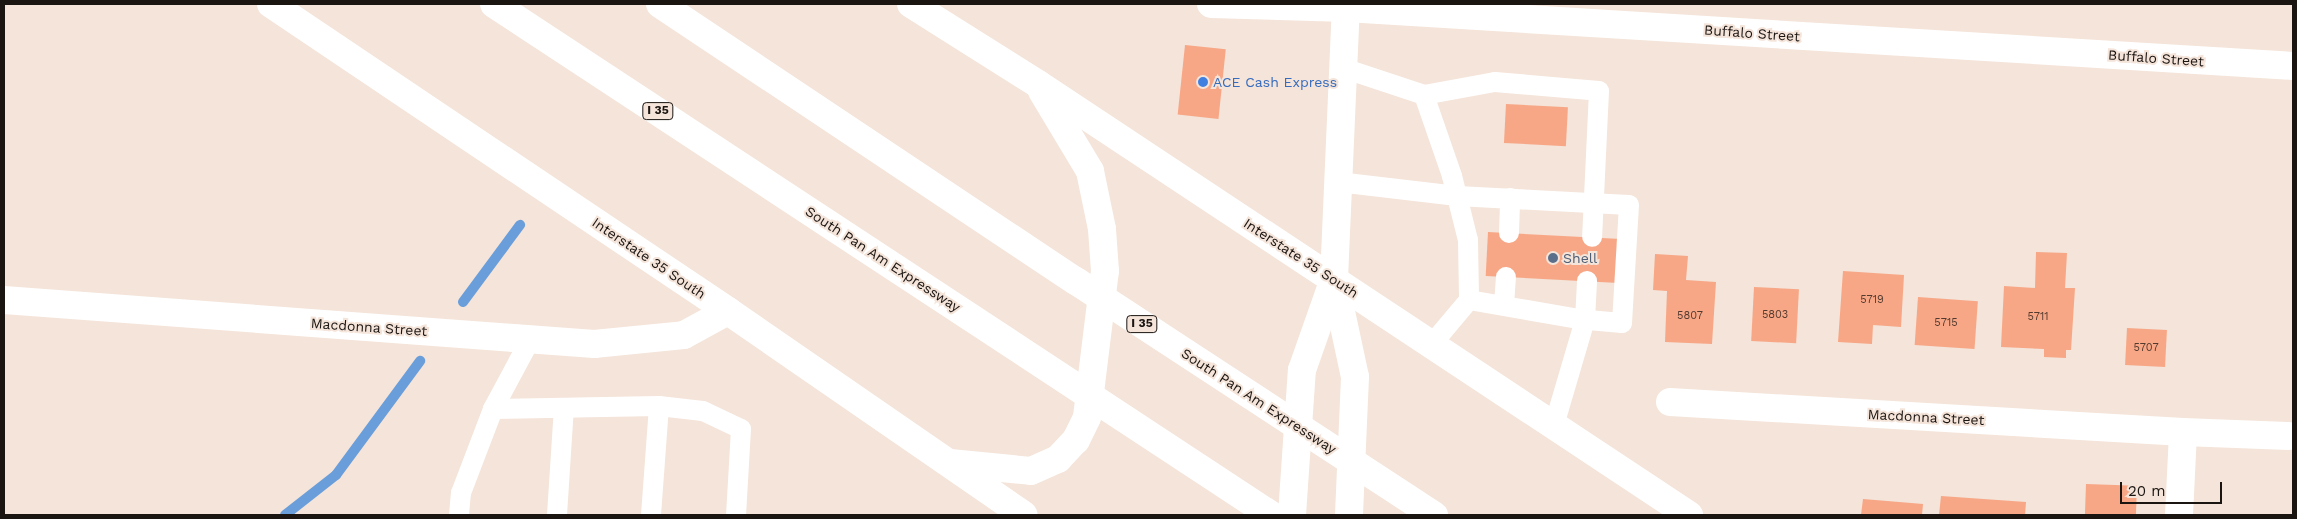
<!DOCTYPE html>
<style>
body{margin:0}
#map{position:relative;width:2297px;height:519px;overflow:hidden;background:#f4e4d9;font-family:"Work Sans",sans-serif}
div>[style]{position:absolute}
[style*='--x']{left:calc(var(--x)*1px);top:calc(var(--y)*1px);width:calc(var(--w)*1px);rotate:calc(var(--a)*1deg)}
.stream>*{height:10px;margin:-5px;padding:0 5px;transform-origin:5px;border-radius:5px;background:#6a9eda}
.building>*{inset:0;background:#f7a786;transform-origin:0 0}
.lane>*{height:20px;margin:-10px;padding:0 10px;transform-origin:10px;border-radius:10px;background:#fff}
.street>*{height:28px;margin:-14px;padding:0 14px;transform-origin:14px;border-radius:14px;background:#fff}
.secondary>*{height:28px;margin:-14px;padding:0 14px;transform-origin:14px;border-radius:14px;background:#fff}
.highway>*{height:28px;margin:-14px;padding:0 14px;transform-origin:14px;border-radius:14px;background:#fff}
.dots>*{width:14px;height:14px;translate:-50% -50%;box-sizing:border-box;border:2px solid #f4e4d9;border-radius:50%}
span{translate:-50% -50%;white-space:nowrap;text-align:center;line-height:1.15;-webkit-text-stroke:4px #f4e4d9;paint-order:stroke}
.number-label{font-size:11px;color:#523a2f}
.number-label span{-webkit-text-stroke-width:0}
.shield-label span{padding:1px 4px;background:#f4e4d9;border:1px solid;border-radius:4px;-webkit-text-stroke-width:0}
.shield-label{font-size:12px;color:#1b1512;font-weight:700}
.street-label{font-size:14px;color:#1b1512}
.shop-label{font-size:14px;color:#366cbe}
.left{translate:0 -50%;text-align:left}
.service-label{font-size:14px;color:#4e5e75}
.frame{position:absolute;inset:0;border:5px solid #1b1512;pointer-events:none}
.scale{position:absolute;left:2120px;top:482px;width:102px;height:22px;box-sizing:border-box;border:2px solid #1b1512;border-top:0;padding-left:6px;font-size:15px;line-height:18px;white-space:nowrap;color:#1b1512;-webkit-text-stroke:4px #f4e4d9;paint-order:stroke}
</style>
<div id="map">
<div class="stream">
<i style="--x:463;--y:302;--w:96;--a:-53.5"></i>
<i style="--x:285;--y:515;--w:65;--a:-38.1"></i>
<i style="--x:336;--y:475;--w:142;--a:-53.6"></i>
</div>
<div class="building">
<i style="left:1185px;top:45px;width:41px;height:70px;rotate:6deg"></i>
<i style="left:1506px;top:104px;width:62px;height:39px;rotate:3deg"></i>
<i style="left:1488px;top:232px;width:133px;height:44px;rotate:3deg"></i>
<i style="clip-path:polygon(2036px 252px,2067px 253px,2065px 288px,2075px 288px,2071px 350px,2066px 350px,2066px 358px,2044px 357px,2044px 349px,2001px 347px,2004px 286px,2035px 288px)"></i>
<i style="clip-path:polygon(1655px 254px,1688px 256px,1686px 280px,1716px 282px,1712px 344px,1665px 342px,1667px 291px,1653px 290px)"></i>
<i style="clip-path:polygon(1843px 271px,1904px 275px,1901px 327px,1873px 325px,1872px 344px,1838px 342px)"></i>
<i style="left:1754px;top:287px;width:45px;height:54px;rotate:3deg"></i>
<i style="left:1918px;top:297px;width:60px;height:48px;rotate:4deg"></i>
<i style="left:2127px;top:328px;width:40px;height:37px;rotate:3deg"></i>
<i style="left:2086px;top:484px;width:51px;height:31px;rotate:2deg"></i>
<i style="clip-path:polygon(1941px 496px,2026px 502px,2025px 515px,1939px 515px)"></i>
<i style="clip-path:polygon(1863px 499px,1923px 504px,1922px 515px,1861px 515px)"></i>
</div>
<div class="lane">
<i style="--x:1343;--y:68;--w:85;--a:18.4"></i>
<i style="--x:1424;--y:95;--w:86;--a:70.9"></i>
<i style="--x:1452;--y:176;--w:66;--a:76"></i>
<i style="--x:1468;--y:240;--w:60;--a:89"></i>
<i style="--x:1424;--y:95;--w:72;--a:-10.4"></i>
<i style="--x:1495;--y:82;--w:104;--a:4.9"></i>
<i style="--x:1599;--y:91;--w:146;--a:92.7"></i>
<i style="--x:1338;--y:182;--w:120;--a:6.7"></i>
<i style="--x:1457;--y:196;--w:172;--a:3"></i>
<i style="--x:1629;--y:205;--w:118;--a:93.4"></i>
<i style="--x:1622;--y:323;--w:37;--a:-175"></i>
<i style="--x:1585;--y:320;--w:39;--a:-87"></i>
<i style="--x:1509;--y:233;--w:35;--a:-88"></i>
<i style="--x:1504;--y:305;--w:28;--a:-86"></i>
<i style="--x:530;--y:340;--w:78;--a:118.2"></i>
<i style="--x:493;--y:409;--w:166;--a:-1"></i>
<i style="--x:659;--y:406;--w:44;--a:6.5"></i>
<i style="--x:703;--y:411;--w:42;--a:25.3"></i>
<i style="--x:741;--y:429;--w:86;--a:93.3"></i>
<i style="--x:1432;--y:344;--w:57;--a:-49.9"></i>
<i style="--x:1469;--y:300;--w:118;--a:9.8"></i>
<i style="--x:1585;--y:320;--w:109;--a:106.4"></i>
<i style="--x:459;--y:515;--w:22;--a:-85"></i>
<i style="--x:461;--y:493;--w:90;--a:-69.1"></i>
<i style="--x:557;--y:515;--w:107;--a:-86.3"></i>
<i style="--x:651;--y:515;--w:109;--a:-85.8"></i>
</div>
<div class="street">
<i style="--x:1211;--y:4;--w:135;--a:1.7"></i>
<i style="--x:1346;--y:8;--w:949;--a:3.5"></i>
<i style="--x:4;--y:300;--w:592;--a:4.27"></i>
<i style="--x:594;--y:344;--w:90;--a:-5.7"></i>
<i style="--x:684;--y:335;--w:50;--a:-28.6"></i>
<i style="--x:1670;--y:402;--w:514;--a:3.35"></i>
<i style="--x:2183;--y:432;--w:106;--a:2.2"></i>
<i style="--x:2179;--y:515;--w:83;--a:-87.2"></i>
</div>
<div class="secondary">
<i style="--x:271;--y:4;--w:551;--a:33.89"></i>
<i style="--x:728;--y:311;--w:359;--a:34.6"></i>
<i style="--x:911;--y:4;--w:150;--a:32.2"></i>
<i style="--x:1038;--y:84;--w:781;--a:33.51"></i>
<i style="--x:1346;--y:4;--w:275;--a:92.5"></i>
<i style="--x:1334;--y:279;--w:100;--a:77.9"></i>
<i style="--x:1355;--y:377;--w:138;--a:92.5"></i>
<i style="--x:950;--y:463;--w:81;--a:5.6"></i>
<i style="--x:1031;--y:471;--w:30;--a:-24"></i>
<i style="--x:1058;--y:459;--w:26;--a:-47"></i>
<i style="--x:1076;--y:440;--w:25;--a:-64"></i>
<i style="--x:1087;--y:417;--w:147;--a:-83"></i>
<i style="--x:1105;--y:271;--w:42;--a:-94.1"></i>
<i style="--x:1102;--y:229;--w:59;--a:-101.7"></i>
<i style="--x:1090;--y:171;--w:93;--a:-121"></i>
<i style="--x:1292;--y:515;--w:145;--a:-86.1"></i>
<i style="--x:1302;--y:370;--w:96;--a:-70.6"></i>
</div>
<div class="highway">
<i style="--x:494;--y:4;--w:930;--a:33.33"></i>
<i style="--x:660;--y:4;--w:500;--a:33.7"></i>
<i style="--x:1076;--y:281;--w:428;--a:33.2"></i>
</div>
<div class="dots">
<i style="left:1203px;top:82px;background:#3f7fe0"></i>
<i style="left:1553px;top:258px;background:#5c6f8a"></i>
</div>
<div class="number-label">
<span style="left:1872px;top:300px">5719</span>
<span style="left:1775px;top:315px">5803</span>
<span style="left:1690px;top:316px">5807</span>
<span style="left:2038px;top:317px">5711</span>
<span style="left:1946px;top:323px">5715</span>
<span style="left:2146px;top:348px">5707</span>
</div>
<div class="shield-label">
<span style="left:658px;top:111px">I 35</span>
<span style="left:1142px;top:324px">I 35</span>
</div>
<div class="street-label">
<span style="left:1752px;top:33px;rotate:4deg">Buffalo Street</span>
<span style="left:2156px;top:58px;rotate:4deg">Buffalo Street</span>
<span style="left:649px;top:258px;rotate:34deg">Interstate 35 South</span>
<span style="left:1301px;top:258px;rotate:33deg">Interstate 35 South</span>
<span style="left:883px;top:259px;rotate:33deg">South Pan Am Expressway</span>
<span style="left:369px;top:327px;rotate:4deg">Macdonna Street</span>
<span style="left:1259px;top:401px;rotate:33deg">South Pan Am Expressway</span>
<span style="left:1926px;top:417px;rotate:3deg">Macdonna Street</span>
</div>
<div class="shop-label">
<span class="left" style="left:1213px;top:82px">ACE Cash Express</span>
</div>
<div class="service-label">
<span class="left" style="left:1563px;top:258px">Shell</span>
</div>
<div class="frame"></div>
<div class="scale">20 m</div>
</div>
